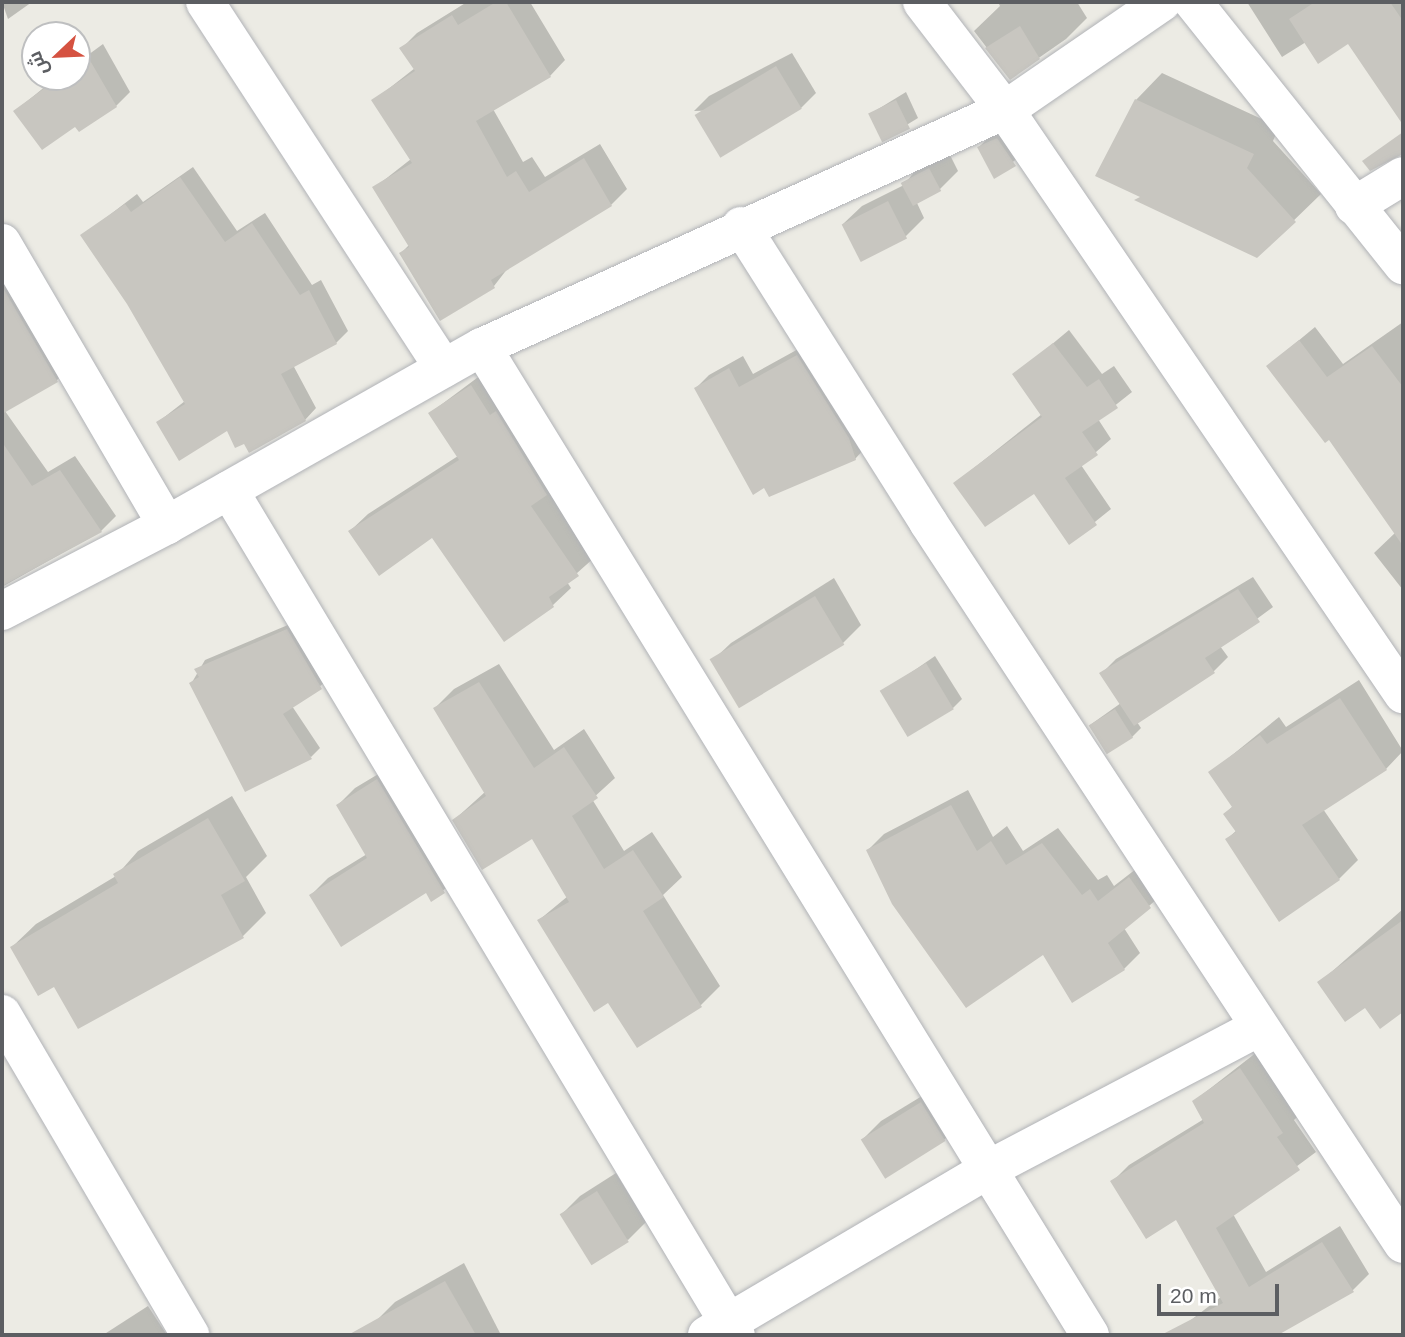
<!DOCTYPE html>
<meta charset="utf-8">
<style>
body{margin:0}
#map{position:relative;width:1405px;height:1337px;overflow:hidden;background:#ecebe4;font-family:Helvetica,Cairo,sans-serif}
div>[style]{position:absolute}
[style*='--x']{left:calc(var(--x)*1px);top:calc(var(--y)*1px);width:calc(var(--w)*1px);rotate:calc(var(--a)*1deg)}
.shadow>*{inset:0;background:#0003}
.building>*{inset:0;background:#c8c6c0;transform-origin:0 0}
.roads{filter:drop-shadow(0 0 2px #b1b3b7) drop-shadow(0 0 2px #b1b3b7)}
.street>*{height:38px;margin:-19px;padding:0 19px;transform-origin:19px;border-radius:19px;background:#fff}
span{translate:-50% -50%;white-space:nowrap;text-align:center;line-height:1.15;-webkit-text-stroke:7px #fff;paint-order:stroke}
.frame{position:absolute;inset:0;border:4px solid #5c5e62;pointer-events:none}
.north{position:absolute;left:21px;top:21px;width:70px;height:70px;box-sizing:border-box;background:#fff;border:2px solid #bebfc0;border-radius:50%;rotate:247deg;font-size:19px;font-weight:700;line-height:28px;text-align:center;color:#5c5e62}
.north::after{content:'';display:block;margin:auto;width:24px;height:32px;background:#d55241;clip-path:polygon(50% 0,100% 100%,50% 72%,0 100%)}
.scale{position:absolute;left:1157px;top:1284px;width:122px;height:32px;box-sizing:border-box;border:4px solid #5c5e62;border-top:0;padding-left:9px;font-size:21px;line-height:24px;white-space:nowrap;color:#5c5e62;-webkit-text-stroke:5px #fff;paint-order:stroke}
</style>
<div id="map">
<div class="shadow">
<i style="clip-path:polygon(2px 2px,32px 2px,8px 19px)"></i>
<i style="clip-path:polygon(467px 2px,530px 2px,565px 60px,550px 76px,493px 109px,523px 162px,532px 157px,545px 177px,600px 144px,627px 189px,611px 205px,508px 268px,494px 286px,440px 319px,401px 253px,410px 244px,374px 188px,411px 159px,373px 101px,415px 68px,401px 49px,417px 33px)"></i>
<i style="clip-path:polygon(998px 2px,1077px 2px,1087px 18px,1066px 39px,1010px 78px,974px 31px,1000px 6px)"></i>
<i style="clip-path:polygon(1247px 2px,1403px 2px,1403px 122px,1348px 42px,1306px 42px,1282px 57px)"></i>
<i style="clip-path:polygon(103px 44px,130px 92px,116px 106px,15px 111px,57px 77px,77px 77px,77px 63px)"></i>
<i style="clip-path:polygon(792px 53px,816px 93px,801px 108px,694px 111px,709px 96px)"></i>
<i style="clip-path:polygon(1162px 73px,1279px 127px,1273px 141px,1321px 194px,1257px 256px,1141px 196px,1136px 100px)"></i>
<i style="clip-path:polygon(906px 92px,918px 118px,882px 140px,870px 114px)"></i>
<i style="clip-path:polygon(997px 129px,1034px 146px,994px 176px,979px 147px)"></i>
<i style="clip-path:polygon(948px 151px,958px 171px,939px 190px,917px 203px,924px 218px,906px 236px,843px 224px,862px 206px,904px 185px,921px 163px)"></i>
<i style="clip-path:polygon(193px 167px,237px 231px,265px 213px,312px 285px,321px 280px,348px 331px,336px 343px,293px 365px,316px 408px,305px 420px,245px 441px,228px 428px,158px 422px,185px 401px,129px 303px,82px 236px,137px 194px,143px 202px)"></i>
<i style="clip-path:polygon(2px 246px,72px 365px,57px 380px,5px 411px,48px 472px,75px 456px,116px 516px,101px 531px,2px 587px)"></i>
<i style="clip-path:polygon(1403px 322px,1403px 590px,1374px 553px,1396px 532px,1330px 438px,1268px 366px,1315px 327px,1343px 364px)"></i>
<i style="clip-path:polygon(1069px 330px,1102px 374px,1114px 366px,1132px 392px,1098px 419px,1111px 439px,1081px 465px,1111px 509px,1070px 542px,1035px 491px,955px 483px,1042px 414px,1015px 375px)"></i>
<i style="clip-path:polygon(811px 342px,868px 445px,855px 459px,696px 388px,709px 375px,743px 356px,753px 374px)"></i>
<i style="clip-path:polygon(489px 369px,595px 557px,567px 582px,571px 588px,553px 605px,504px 640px,433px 535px,350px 531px,368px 514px,458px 456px,430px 413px)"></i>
<i style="clip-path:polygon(1253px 577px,1273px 607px,1220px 646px,1228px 657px,1214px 671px,1137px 722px,1141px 728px,1132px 737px,1090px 725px,1121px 703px,1102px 673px,1116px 659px)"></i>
<i style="clip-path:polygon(834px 578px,861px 625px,843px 643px,712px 661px,731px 643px)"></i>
<i style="clip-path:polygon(295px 622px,330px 679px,292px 706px,320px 748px,311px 757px,191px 684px,205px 660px)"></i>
<i style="clip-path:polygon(935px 656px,962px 699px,953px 708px,883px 692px)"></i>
<i style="clip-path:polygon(499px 664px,554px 750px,584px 729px,615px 778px,592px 799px,624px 851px,652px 832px,682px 877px,663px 895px,720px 986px,701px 1005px,637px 1046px,609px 1001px,539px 920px,568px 896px,532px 837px,454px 820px,485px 792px,435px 708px,454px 689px)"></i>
<i style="clip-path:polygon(1359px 680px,1403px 751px,1386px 769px,1323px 809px,1358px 860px,1339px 879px,1227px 839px,1237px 830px,1225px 814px,1234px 805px,1210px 773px,1279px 717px,1286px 727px)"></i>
<i style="clip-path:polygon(395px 764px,461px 875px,432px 900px,427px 891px,311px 895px,328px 878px,367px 854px,338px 805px,355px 788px)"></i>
<i style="clip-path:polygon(968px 790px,993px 837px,1007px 826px,1023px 851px,1058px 828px,1098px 880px,1107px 875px,1114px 886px,1145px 862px,1166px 891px,1124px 928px,1140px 953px,1124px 969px,1044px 953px,868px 850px,884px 834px)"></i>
<i style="clip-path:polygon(232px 796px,267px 856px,246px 877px,266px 913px,243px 936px,79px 1026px,55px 985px,12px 947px,36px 924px,116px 876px,138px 851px)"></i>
<i style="clip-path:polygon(1403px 909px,1403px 1010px,1381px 1026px,1365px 1005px,1320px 982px)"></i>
<i style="clip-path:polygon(1257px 1052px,1299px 1115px,1294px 1120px,1316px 1152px,1233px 1214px,1266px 1272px,1340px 1226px,1369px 1274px,1353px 1290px,1269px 1335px,1191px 1335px,1187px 1323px,1221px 1297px,1177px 1218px,1113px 1181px,1129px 1165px,1204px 1119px,1194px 1101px)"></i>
<i style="clip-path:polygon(940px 1085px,963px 1121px,944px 1140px,862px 1140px,881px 1121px)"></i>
<i style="clip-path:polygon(616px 1173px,646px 1222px,628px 1240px,561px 1215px,580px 1196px)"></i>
<i style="clip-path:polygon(464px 1263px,501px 1335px,385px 1335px,377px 1320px,395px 1302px)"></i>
<i style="clip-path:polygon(148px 1306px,167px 1335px,103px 1335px)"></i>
</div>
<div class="building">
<i style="clip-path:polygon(496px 2px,506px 2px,551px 77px,476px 121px,507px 177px,516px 171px,529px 192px,584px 158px,612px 206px,491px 280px,495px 288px,440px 321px,399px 253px,409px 247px,372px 187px,412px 163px,371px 100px,415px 71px,399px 48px,452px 15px,458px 25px)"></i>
<i style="clip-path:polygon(1315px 2px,1390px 2px,1403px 21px,1403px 125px,1348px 44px,1318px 64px,1289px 19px)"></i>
<i style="clip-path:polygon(1020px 26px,1040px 59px,1010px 80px,985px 48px)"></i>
<i style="clip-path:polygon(88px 57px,117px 107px,79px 132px,75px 127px,42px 150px,13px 111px,60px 77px,77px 77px,77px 65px)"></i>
<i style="left:776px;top:66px;width:50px;height:95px;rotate:59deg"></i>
<i style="clip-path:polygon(1135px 99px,1254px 154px,1247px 168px,1296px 222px,1257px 258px,1134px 200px,1140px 197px,1095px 176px)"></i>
<i style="left:896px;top:100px;width:32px;height:31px;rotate:64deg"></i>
<i style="clip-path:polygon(1403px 132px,1403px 154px,1370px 171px,1362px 161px)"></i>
<i style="clip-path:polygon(997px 138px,1016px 166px,994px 179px,977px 147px)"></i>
<i style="left:929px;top:168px;width:26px;height:32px;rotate:62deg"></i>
<i style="clip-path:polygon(180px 177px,225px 242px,252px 223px,300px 295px,309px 290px,337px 344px,281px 374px,306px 421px,249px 453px,244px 444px,235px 448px,227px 431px,179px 461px,156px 422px,185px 404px,127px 304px,80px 235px,125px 204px,131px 212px)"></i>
<i style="left:888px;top:201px;width:42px;height:52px;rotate:63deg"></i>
<i style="clip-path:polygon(2px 286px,58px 382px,2px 414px)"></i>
<i style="clip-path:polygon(1299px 340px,1327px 377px,1372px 346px,1403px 387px,1403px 546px,1329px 440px,1325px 443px,1266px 366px)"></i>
<i style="clip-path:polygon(1053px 343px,1087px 387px,1099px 379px,1118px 408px,1082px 432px,1098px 455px,1065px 478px,1097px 525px,1069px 545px,1034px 494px,985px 527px,953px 483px,1042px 417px,1012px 374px)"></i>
<i style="clip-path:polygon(797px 355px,849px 438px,856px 460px,769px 497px,764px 488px,753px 495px,694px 388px,729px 368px,739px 387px)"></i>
<i style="clip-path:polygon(471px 385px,490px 415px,496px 411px,547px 495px,531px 506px,579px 576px,549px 597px,554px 607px,504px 642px,432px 538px,379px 576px,348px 531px,459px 460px,428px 413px)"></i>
<i style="clip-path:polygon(2px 442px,32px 486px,60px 470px,102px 532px,2px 586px)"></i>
<i style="clip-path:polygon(1238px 589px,1260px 622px,1205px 658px,1215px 673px,1134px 726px,1099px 673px)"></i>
<i style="left:815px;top:596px;width:57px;height:123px;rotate:59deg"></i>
<i style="clip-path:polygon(287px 629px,322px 689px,283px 714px,312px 759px,245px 792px,189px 683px,199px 677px,194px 669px)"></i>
<i style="left:926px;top:663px;width:54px;height:54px;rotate:59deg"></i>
<i style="clip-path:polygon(479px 682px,534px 768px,564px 747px,598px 798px,572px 816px,604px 869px,633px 850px,664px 897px,643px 911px,702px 1007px,637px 1048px,608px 1003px,594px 1012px,537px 920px,569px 902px,532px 839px,482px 870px,452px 820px,486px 796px,433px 708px)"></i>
<i style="clip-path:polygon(1340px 698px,1387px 770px,1302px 825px,1340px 880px,1279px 922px,1225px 839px,1236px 832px,1223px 814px,1232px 807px,1208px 772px,1260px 735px,1267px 744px)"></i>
<i style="left:1115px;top:709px;width:34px;height:31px;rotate:58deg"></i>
<i style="clip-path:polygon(377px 779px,445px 893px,431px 902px,426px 893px,341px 947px,309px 895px,367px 858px,336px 805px)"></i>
<i style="clip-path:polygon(951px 805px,977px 851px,991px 841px,1006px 865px,1042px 843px,1082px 895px,1090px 889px,1098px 901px,1129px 877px,1151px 908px,1108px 943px,1125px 970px,1072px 1003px,1043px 955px,966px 1008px,892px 904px,866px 850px)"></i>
<i style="clip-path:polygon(208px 818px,245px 881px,221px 895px,244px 938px,78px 1029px,54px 987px,38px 996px,10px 947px,118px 883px,113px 874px)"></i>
<i style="clip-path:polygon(1403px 920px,1403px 1012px,1380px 1029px,1365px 1008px,1345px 1022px,1317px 982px)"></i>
<i style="clip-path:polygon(1240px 1068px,1283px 1133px,1277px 1137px,1300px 1170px,1216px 1228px,1249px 1287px,1322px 1242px,1354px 1292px,1278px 1335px,1161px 1335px,1223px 1303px,1176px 1220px,1146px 1239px,1110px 1181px,1204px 1123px,1192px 1101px)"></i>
<i style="left:921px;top:1102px;width:46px;height:71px;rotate:58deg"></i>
<i style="left:597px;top:1191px;width:60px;height:44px;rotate:58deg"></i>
<i style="clip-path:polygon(445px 1281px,476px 1335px,348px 1335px)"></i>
</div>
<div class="roads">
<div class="street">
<i style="--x:205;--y:2;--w:437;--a:56.9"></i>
<i style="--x:922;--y:2;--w:136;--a:52.5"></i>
<i style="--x:1005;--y:110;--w:707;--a:55.73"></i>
<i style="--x:1193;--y:2;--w:337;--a:51.4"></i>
<i style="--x:1354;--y:206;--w:57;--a:-31.5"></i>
<i style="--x:741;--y:226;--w:350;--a:57.7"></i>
<i style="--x:928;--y:522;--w:864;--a:56.66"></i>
<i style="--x:2;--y:243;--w:327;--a:59.7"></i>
<i style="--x:482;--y:347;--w:1160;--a:58.39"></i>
<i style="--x:229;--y:490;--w:985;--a:59.04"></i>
<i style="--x:2;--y:611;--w:186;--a:-27.5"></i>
<i style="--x:167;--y:525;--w:362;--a:-29.5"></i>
<i style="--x:482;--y:347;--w:574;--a:-24.38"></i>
<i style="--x:1005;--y:110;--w:191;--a:-34.5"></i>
<i style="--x:2;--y:1014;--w:372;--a:59.6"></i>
<i style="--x:707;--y:1335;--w:325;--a:-30.5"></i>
<i style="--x:987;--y:1170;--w:306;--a:-27.7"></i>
</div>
</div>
<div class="frame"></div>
<div class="north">ش</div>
<div class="scale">20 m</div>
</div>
